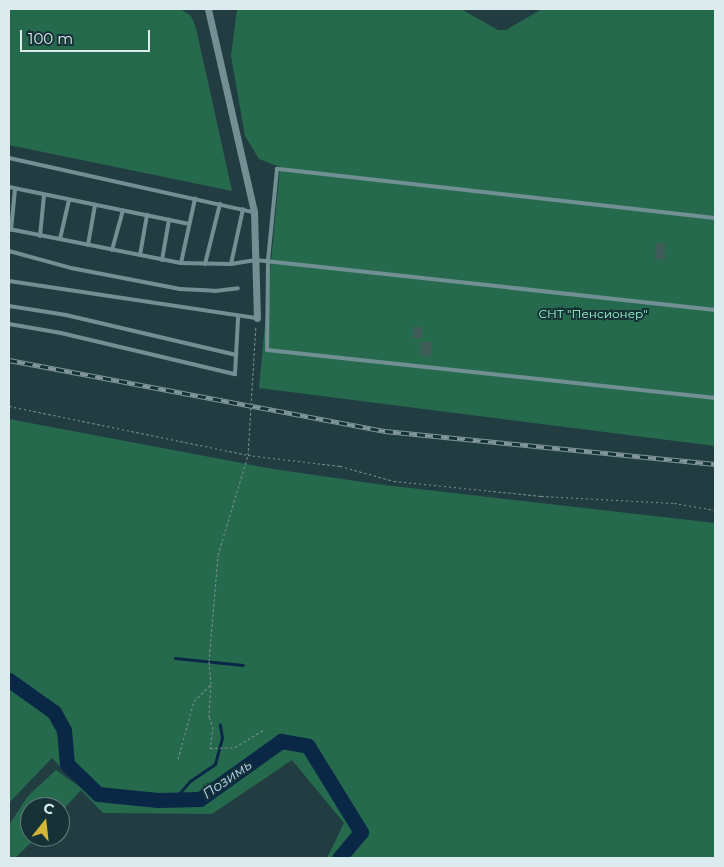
<!DOCTYPE html>
<meta charset="utf-8">
<style>
body{margin:0}
#map{position:relative;width:724px;height:867px;overflow:hidden;background:#213d41;font-family:Montserrat,sans-serif}
div>[style]{position:absolute}
[style*='--x']{left:calc(var(--x)*1px);top:calc(var(--y)*1px);width:calc(var(--w)*1px);rotate:calc(var(--a)*1deg)}
.green>*{inset:0;background:#266a4e}
.stream>*{height:2.5px;margin:-1.25px;padding:0 1.25px;transform-origin:1.25px;border-radius:1.25px;background:#0a2846}
.river>*{height:15px;margin:-7.5px;padding:0 7.5px;transform-origin:7.5px;border-radius:7.5px;background:#0a2846}
.building>*{inset:0;background:#3f5c58;transform-origin:0 0}
.path>*{height:1px;margin-top:-0.5px;transform-origin:0;background:repeating-linear-gradient(90deg,#778e91 0 2.5px,transparent 0 5px)}
.service>*{height:4px;margin:-2px;padding:0 2px;transform-origin:2px;border-radius:2px;background:#729094}
.minor>*{height:7px;margin:-3.5px;padding:0 3.5px;transform-origin:3.5px;border-radius:3.5px;background:#729094}
.rail>*{height:4.5px;margin-top:-2.25px;transform-origin:0;background:repeating-linear-gradient(90deg,#163236 0 8px,#81979a 0 16px);box-sizing:border-box;border-block:1px solid #81979a}
span{translate:-50% -50%;white-space:nowrap;text-align:center;line-height:1.15;-webkit-text-stroke:4px #163236;paint-order:stroke}
.park-label{font-size:12px;color:#9bfbce}
.water-label{font-size:14px;color:#bad7f8;font-style:italic}
.frame{position:absolute;inset:0;border:10px solid #dcecee;pointer-events:none}
.north{position:absolute;left:20px;top:797px;width:50px;height:50px;box-sizing:border-box;background:#163236;border:1px solid #657c80;border-radius:50%;rotate:16deg;font-size:14px;font-weight:700;line-height:20px;text-align:center;color:#dcecee}
.north::after{content:'';display:block;margin:auto;width:18px;height:22px;background:#d3b635;clip-path:polygon(50% 0,100% 100%,50% 72%,0 100%)}
.scale{position:absolute;left:20px;top:30px;width:130px;height:22px;box-sizing:border-box;border:2px solid #dcecee;border-top:0;padding-left:6px;font-size:15px;line-height:18px;white-space:nowrap;color:#dcecee;-webkit-text-stroke:4px #163236;paint-order:stroke}
</style>
<div id="map">
<div class="green">
<i style="clip-path:polygon(9px 9px,182px 10px,191px 16px,196px 28px,232px 191px,9px 145px)"></i>
<i style="clip-path:polygon(237px 9px,461px 9px,498px 30px,506px 30px,542px 9px,715px 9px,715px 446px,259px 388px,280px 167px,259px 159px,245px 136px,231px 56px)"></i>
<i style="clip-path:polygon(9px 419px,273px 469px,384px 485px,715px 523px,715px 858px,327px 858px,344px 823px,292px 760px,212px 814px,103px 813px,81px 790px,60px 813px,60px 807px,30px 807px,30px 837px,37px 837px,15px 858px,9px 858px,9px 825px,28px 796px,56px 770px,78px 786px,52px 758px,9px 803px)"></i>
</div>
<div class="stream">
<i style="--x:175;--y:658;--w:68;--a:5.9"></i>
<i style="--x:174;--y:800;--w:25;--a:-50"></i>
<i style="--x:190;--y:781;--w:30;--a:-34"></i>
<i style="--x:215;--y:764;--w:27;--a:-75"></i>
<i style="--x:222;--y:738;--w:13;--a:-99"></i>
</div>
<div class="river">
<i style="--x:9;--y:680;--w:55;--a:35.4"></i>
<i style="--x:54;--y:712;--w:21;--a:61"></i>
<i style="--x:64;--y:730;--w:34;--a:85"></i>
<i style="--x:67;--y:764;--w:43;--a:44.1"></i>
<i style="--x:98;--y:794;--w:60;--a:5.7"></i>
<i style="--x:158;--y:800;--w:42;--a:-1.4"></i>
<i style="--x:200;--y:799;--w:100;--a:-35.6"></i>
<i style="--x:281;--y:741;--w:27;--a:10"></i>
<i style="--x:308;--y:746;--w:101;--a:58.4"></i>
<i style="--x:361;--y:832;--w:34;--a:130"></i>
</div>
<div class="building">
<i style="clip-path:polygon(656px 243px,665px 244px,665px 260px,655px 259px)"></i>
<i style="left:413px;top:327px;width:9px;height:11px"></i>
<i style="clip-path:polygon(421px 342px,433px 342px,431px 356px,420px 355px)"></i>
</div>
<div class="path">
<i style="--x:9;--y:406;--w:244;--a:11.6"></i>
<i style="--x:248;--y:455;--w:93;--a:6.8"></i>
<i style="--x:340;--y:466;--w:56;--a:15.5"></i>
<i style="--x:394;--y:481;--w:148;--a:5.8"></i>
<i style="--x:541;--y:496;--w:133;--a:3"></i>
<i style="--x:674;--y:503;--w:42;--a:9.7"></i>
<i style="--x:211;--y:685;--w:32;--a:94"></i>
<i style="--x:209;--y:717;--w:11;--a:68"></i>
<i style="--x:213;--y:727;--w:21;--a:98"></i>
<i style="--x:210;--y:748;--w:25;--a:-2"></i>
<i style="--x:235;--y:747;--w:33;--a:-31"></i>
<i style="--x:178;--y:759;--w:60;--a:-74.6"></i>
<i style="--x:194;--y:701;--w:24;--a:-45"></i>
<i style="--x:211;--y:684;--w:23;--a:-95"></i>
<i style="--x:209;--y:661;--w:106;--a:-85.1"></i>
<i style="--x:218;--y:555;--w:104;--a:-73.3"></i>
<i style="--x:248;--y:455;--w:129;--a:-86.5"></i>
</div>
<div class="service">
<i style="--x:9;--y:158;--w:250;--a:12.5"></i>
<i style="--x:9;--y:187;--w:184;--a:11.6"></i>
<i style="--x:715;--y:218;--w:441;--a:-173.6"></i>
<i style="--x:277;--y:169;--w:92;--a:95.6"></i>
<i style="--x:268;--y:261;--w:89;--a:90.6"></i>
<i style="--x:267;--y:350;--w:451;--a:6.1"></i>
<i style="--x:9;--y:229;--w:175;--a:11.2"></i>
<i style="--x:181;--y:263;--w:50;--a:1.1"></i>
<i style="--x:231;--y:264;--w:25;--a:-9"></i>
<i style="--x:256;--y:260;--w:462;--a:6.2"></i>
<i style="--x:11;--y:230;--w:41;--a:-84.4"></i>
<i style="--x:40;--y:236;--w:41;--a:-84.4"></i>
<i style="--x:60;--y:239;--w:40;--a:-77"></i>
<i style="--x:88;--y:245;--w:41;--a:-80.1"></i>
<i style="--x:112;--y:250;--w:41;--a:-74.6"></i>
<i style="--x:9;--y:251;--w:64;--a:15.3"></i>
<i style="--x:71;--y:268;--w:111;--a:10.9"></i>
<i style="--x:180;--y:289;--w:35;--a:3"></i>
<i style="--x:215;--y:291;--w:23;--a:-7"></i>
<i style="--x:140;--y:255;--w:41;--a:-80.1"></i>
<i style="--x:162;--y:260;--w:41;--a:-80.1"></i>
<i style="--x:181;--y:263;--w:66;--a:-77.7"></i>
<i style="--x:205;--y:264;--w:62;--a:-76"></i>
<i style="--x:231;--y:264;--w:56;--a:-77.7"></i>
<i style="--x:9;--y:281;--w:251;--a:8.5"></i>
<i style="--x:9;--y:306;--w:58;--a:9"></i>
<i style="--x:66;--y:315;--w:175;--a:13.2"></i>
<i style="--x:9;--y:324;--w:53;--a:9.8"></i>
<i style="--x:61;--y:333;--w:179;--a:13.3"></i>
<i style="--x:235;--y:374;--w:56;--a:-86.9"></i>
</div>
<div class="minor">
<i style="--x:208;--y:9;--w:208;--a:77.2"></i>
<i style="--x:254;--y:212;--w:106;--a:88.4"></i>
</div>
<div class="rail">
<i style="--x:9;--y:360;--w:383;--a:10.7"></i>
<i style="--x:385;--y:431;--w:332;--a:5.7"></i>
</div>
<div class="park-label">
<span style="left:593px;top:314px">СНТ "Пенсионер"</span>
</div>
<div class="water-label">
<span style="left:227px;top:779px;rotate:-35deg">Позимь</span>
</div>
<div class="frame"></div>
<div class="north">С</div>
<div class="scale">100 m</div>
</div>
